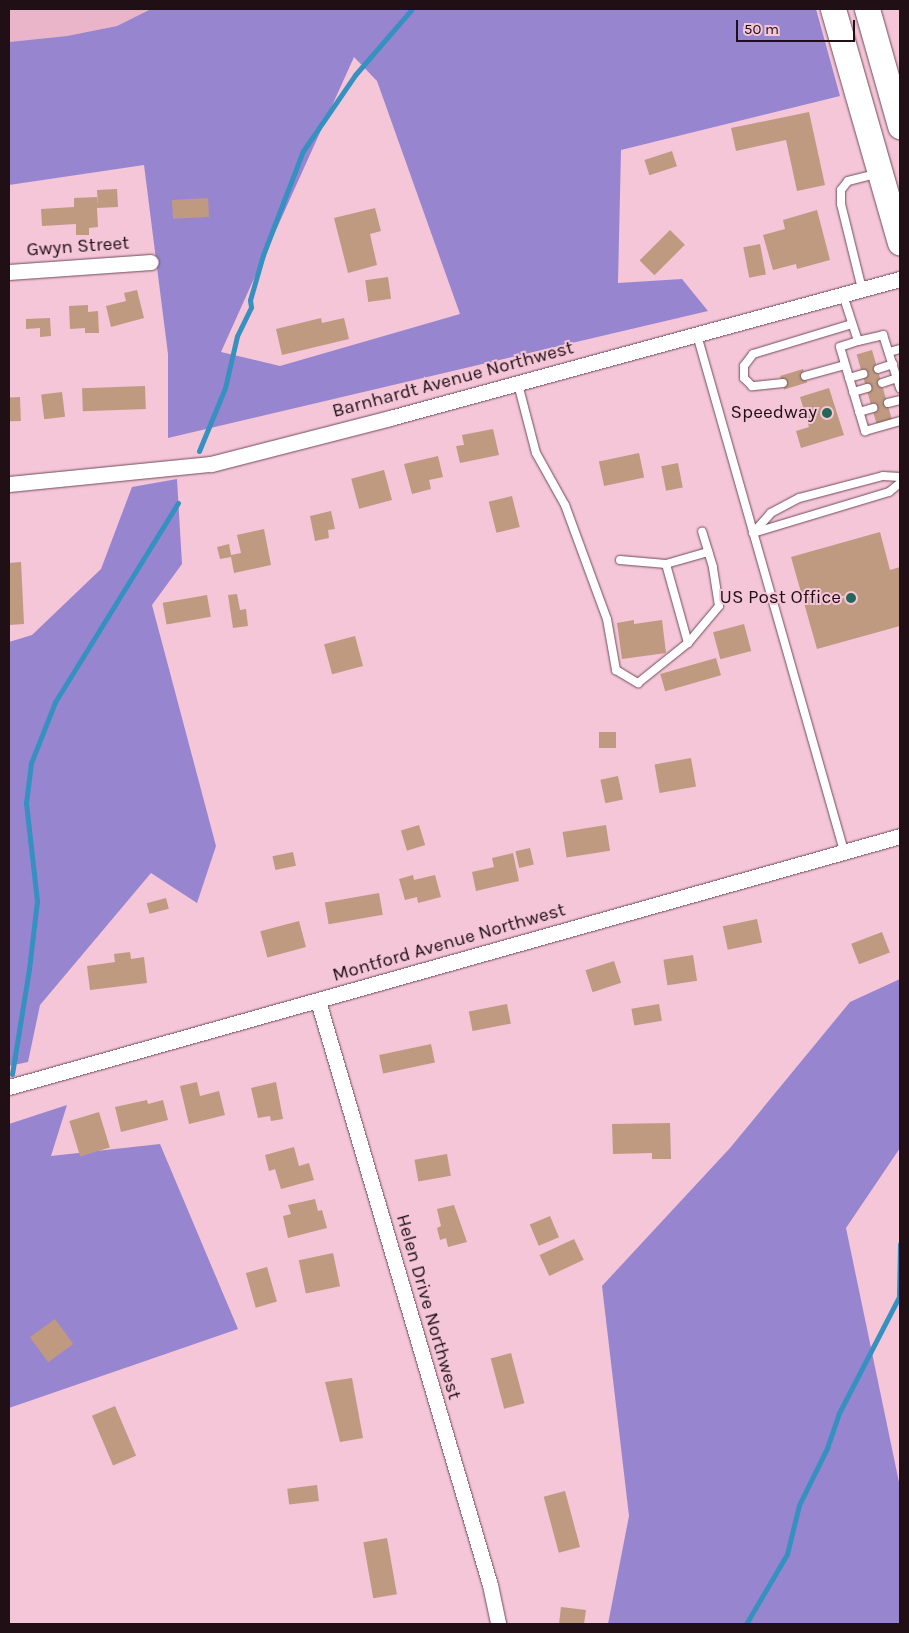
<!DOCTYPE html>
<style>
body{margin:0}
#map{position:relative;width:909px;height:1633px;overflow:hidden;background:#f4c6d7;font-family:Karla,sans-serif}
div>[style]{position:absolute}
[style*='--x']{left:calc(var(--x)*1px);top:calc(var(--y)*1px);width:calc(var(--w)*1px);rotate:calc(var(--a)*1deg)}
.built>*{inset:0;background:#eab5c9}
.forest>*{inset:0;background:#9885d0}
.stream>*{height:5px;margin:-2.5px;padding:0 2.5px;transform-origin:2.5px;border-radius:2.5px;background:#3691c0}
.building>*{inset:0;background:#bf9a81;transform-origin:0 0}
.roads{filter:drop-shadow(0 0 1px #724b5a) drop-shadow(0 0 1px #724b5a)}
.service>*{height:8px;margin:-4px;padding:0 4px;transform-origin:4px;border-radius:4px;background:#fff}
.minor>*{height:15px;margin:-7.5px;padding:0 7.5px;transform-origin:7.5px;border-radius:7.5px;background:#fff}
.trunk>*{height:25px;margin:-12.5px;padding:0 12.5px;transform-origin:12.5px;border-radius:12.5px;background:#fff}
.dots>*{width:14px;height:14px;translate:-50% -50%;box-sizing:border-box;border:2px solid #f4c6d7;border-radius:50%}
span{translate:-50% -50%;white-space:nowrap;text-align:center;line-height:1.15;-webkit-text-stroke:4px #f4c6d7;paint-order:stroke}
.street-label{font-size:19px;color:#201016}
.poi-label{font-size:19px;color:#201016}
.right{translate:-100% -50%;text-align:right}
.frame{position:absolute;inset:0;border:10px solid #201016;pointer-events:none}
.scale{position:absolute;left:736px;top:20px;width:119px;height:22px;box-sizing:border-box;border:2px solid #201016;border-top:0;padding-left:6px;font-size:15px;line-height:18px;white-space:nowrap;color:#201016;-webkit-text-stroke:4px #f4c6d7;paint-order:stroke}
</style>
<div id="map">
<div class="built">
<i style="clip-path:polygon(9px 9px,151px 9px,117px 26px,67px 36px,9px 42px)"></i>
</div>
<div class="forest">
<i style="clip-path:polygon(evenodd,151px 9px,816px 9px,840px 96px,621px 150px,618px 283px,682px 279px,708px 311px,168px 438px,168px 354px,144px 165px,9px 185px,9px 42px,67px 36px,117px 26px,151px 9px,354px 57px,377px 81px,460px 314px,280px 366px,221px 352px,354px 57px)"></i>
<i style="clip-path:polygon(177px 479px,182px 564px,152px 605px,216px 846px,197px 903px,151px 873px,40px 1005px,28px 1062px,9px 1066px,9px 642px,32px 635px,101px 569px,132px 487px)"></i>
<i style="clip-path:polygon(900px 979px,900px 1148px,846px 1228px,900px 1487px,900px 1624px,608px 1624px,629px 1516px,602px 1286px,730px 1148px,850px 1002px)"></i>
<i style="clip-path:polygon(67px 1105px,51px 1156px,160px 1144px,238px 1329px,9px 1408px,9px 1124px)"></i>
</div>
<div class="stream">
<i style="--x:199;--y:451;--w:68;--a:-67.6"></i>
<i style="--x:225;--y:388;--w:53;--a:-77"></i>
<i style="--x:237;--y:336;--w:32;--a:-64"></i>
<i style="--x:251;--y:307;--w:7;--a:-98"></i>
<i style="--x:250;--y:300;--w:47;--a:-73.9"></i>
<i style="--x:263;--y:255;--w:111;--a:-69"></i>
<i style="--x:303;--y:151;--w:92;--a:-55.6"></i>
<i style="--x:355;--y:75;--w:87;--a:-49.2"></i>
<i style="--x:12;--y:1074;--w:106;--a:-80.8"></i>
<i style="--x:29;--y:969;--w:68;--a:-83.3"></i>
<i style="--x:37;--y:901;--w:99;--a:-96.4"></i>
<i style="--x:26;--y:803;--w:40;--a:-82.9"></i>
<i style="--x:31;--y:763;--w:66;--a:-68.5"></i>
<i style="--x:55;--y:702;--w:234;--a:-58.3"></i>
<i style="--x:746;--y:1624;--w:81;--a:-59.6"></i>
<i style="--x:787;--y:1554;--w:50;--a:-76.2"></i>
<i style="--x:799;--y:1505;--w:64;--a:-63.8"></i>
<i style="--x:827;--y:1448;--w:37;--a:-71"></i>
<i style="--x:839;--y:1413;--w:131;--a:-62.7"></i>
<i style="--x:899;--y:1297;--w:53;--a:-88.9"></i>
</div>
<div class="building">
<i style="clip-path:polygon(809px 112px,825px 185px,797px 191px,786px 140px,736px 151px,731px 128px)"></i>
<i style="left:672px;top:151px;width:16px;height:29px;rotate:72deg"></i>
<i style="clip-path:polygon(117px 189px,118px 207px,97px 208px,98px 227px,89px 228px,89px 235px,76px 235px,76px 224px,42px 226px,41px 209px,74px 207px,74px 198px,97px 197px,98px 206px,97px 190px)"></i>
<i style="left:208px;top:198px;width:19px;height:36px;rotate:87deg"></i>
<i style="clip-path:polygon(375px 208px,381px 231px,370px 234px,377px 265px,348px 273px,334px 218px)"></i>
<i style="clip-path:polygon(817px 210px,830px 260px,797px 269px,796px 264px,773px 270px,763px 235px,785px 229px,783px 220px)"></i>
<i style="left:670px;top:230px;width:21px;height:43px;rotate:45deg"></i>
<i style="left:760px;top:244px;width:31px;height:17px;rotate:79deg"></i>
<i style="left:388px;top:277px;width:22px;height:23px;rotate:82deg"></i>
<i style="clip-path:polygon(137px 290px,144px 318px,111px 327px,106px 306px,126px 301px,124px 293px)"></i>
<i style="clip-path:polygon(88px 305px,88px 312px,98px 311px,99px 333px,85px 333px,85px 328px,70px 329px,69px 306px)"></i>
<i style="clip-path:polygon(50px 318px,51px 336px,40px 337px,40px 328px,26px 329px,26px 319px)"></i>
<i style="clip-path:polygon(321px 318px,322px 323px,344px 318px,349px 339px,282px 355px,276px 329px)"></i>
<i style="left:872px;top:350px;width:74px;height:16px;rotate:74deg"></i>
<i style="left:803px;top:369px;width:14px;height:24px;rotate:73deg"></i>
<i style="left:145px;top:386px;width:23px;height:63px;rotate:88deg"></i>
<i style="clip-path:polygon(829px 388px,844px 435px,801px 448px,796px 431px,809px 427px,800px 397px)"></i>
<i style="left:62px;top:392px;width:25px;height:21px;rotate:83deg"></i>
<i style="left:20px;top:397px;width:24px;height:11px;rotate:88deg"></i>
<i style="clip-path:polygon(493px 429px,499px 455px,460px 463px,456px 446px,464px 445px,462px 435px)"></i>
<i style="left:639px;top:453px;width:25px;height:41px;rotate:78deg"></i>
<i style="clip-path:polygon(438px 456px,443px 477px,429px 480px,431px 489px,412px 494px,404px 464px)"></i>
<i style="left:678px;top:463px;width:25px;height:17px;rotate:79deg"></i>
<i style="left:384px;top:470px;width:31px;height:34px;rotate:75deg"></i>
<i style="left:512px;top:496px;width:32px;height:24px;rotate:76deg"></i>
<i style="clip-path:polygon(331px 511px,335px 529px,328px 530px,329px 538px,315px 541px,310px 516px)"></i>
<i style="clip-path:polygon(264px 529px,271px 565px,234px 573px,231px 557px,220px 559px,217px 547px,229px 544px,231px 555px,241px 553px,237px 535px)"></i>
<i style="clip-path:polygon(880px 532px,890px 570px,900px 567px,900px 626px,817px 649px,791px 557px)"></i>
<i style="clip-path:polygon(21px 562px,24px 624px,9px 625px,9px 563px)"></i>
<i style="clip-path:polygon(237px 594px,240px 610px,246px 609px,248px 626px,233px 628px,228px 595px)"></i>
<i style="left:207px;top:595px;width:22px;height:45px;rotate:80deg"></i>
<i style="clip-path:polygon(634px 620px,634px 624px,662px 620px,666px 653px,622px 659px,617px 623px)"></i>
<i style="left:744px;top:624px;width:28px;height:32px;rotate:75deg"></i>
<i style="left:355px;top:636px;width:31px;height:32px;rotate:75deg"></i>
<i style="left:716px;top:658px;width:18px;height:58px;rotate:74deg"></i>
<i style="left:599px;top:732px;width:17px;height:16px"></i>
<i style="left:691px;top:758px;width:29px;height:37px;rotate:80deg"></i>
<i style="left:618px;top:776px;width:24px;height:18px;rotate:78deg"></i>
<i style="left:419px;top:825px;width:21px;height:19px;rotate:73deg"></i>
<i style="left:606px;top:825px;width:26px;height:44px;rotate:81deg"></i>
<i style="left:530px;top:848px;width:17px;height:15px;rotate:77deg"></i>
<i style="left:293px;top:852px;width:14px;height:21px;rotate:78deg"></i>
<i style="clip-path:polygon(513px 853px,519px 881px,476px 891px,472px 872px,494px 867px,492px 858px)"></i>
<i style="clip-path:polygon(413px 875px,414px 880px,435px 875px,441px 897px,418px 903px,417px 897px,405px 900px,399px 879px)"></i>
<i style="left:379px;top:893px;width:22px;height:55px;rotate:80deg"></i>
<i style="left:166px;top:898px;width:11px;height:20px;rotate:75deg"></i>
<i style="left:757px;top:919px;width:24px;height:35px;rotate:78deg"></i>
<i style="left:299px;top:921px;width:27px;height:40px;rotate:75deg"></i>
<i style="left:882px;top:932px;width:22px;height:33px;rotate:69deg"></i>
<i style="clip-path:polygon(130px 952px,131px 959px,144px 957px,147px 983px,90px 990px,87px 966px,115px 962px,114px 954px)"></i>
<i style="left:693px;top:955px;width:26px;height:30px;rotate:81deg"></i>
<i style="left:614px;top:961px;width:23px;height:30px;rotate:72deg"></i>
<i style="left:507px;top:1004px;width:20px;height:39px;rotate:79deg"></i>
<i style="left:659px;top:1004px;width:17px;height:28px;rotate:80deg"></i>
<i style="left:431px;top:1044px;width:19px;height:53px;rotate:78deg"></i>
<i style="clip-path:polygon(197px 1082px,200px 1096px,219px 1091px,225px 1115px,189px 1124px,180px 1086px)"></i>
<i style="clip-path:polygon(276px 1082px,283px 1119px,271px 1121px,270px 1116px,258px 1118px,251px 1088px)"></i>
<i style="clip-path:polygon(147px 1100px,148px 1104px,163px 1100px,168px 1120px,121px 1132px,115px 1107px)"></i>
<i style="left:99px;top:1112px;width:37px;height:31px;rotate:73deg"></i>
<i style="clip-path:polygon(670px 1123px,671px 1159px,652px 1159px,652px 1153px,613px 1154px,612px 1124px)"></i>
<i style="clip-path:polygon(294px 1147px,299px 1166px,309px 1163px,314px 1180px,281px 1189px,275px 1169px,269px 1171px,265px 1155px)"></i>
<i style="left:447px;top:1154px;width:22px;height:33px;rotate:80deg"></i>
<i style="clip-path:polygon(315px 1199px,318px 1211px,322px 1210px,327px 1228px,288px 1238px,283px 1216px,291px 1214px,288px 1205px)"></i>
<i style="clip-path:polygon(454px 1205px,467px 1242px,448px 1247px,446px 1238px,440px 1240px,437px 1228px,441px 1226px,437px 1209px)"></i>
<i style="left:550px;top:1216px;width:23px;height:22px;rotate:67deg"></i>
<i style="left:574px;top:1239px;width:23px;height:38px;rotate:65deg"></i>
<i style="left:333px;top:1253px;width:34px;height:35px;rotate:78deg"></i>
<i style="left:267px;top:1267px;width:36px;height:22px;rotate:74deg"></i>
<i style="left:55px;top:1319px;width:31px;height:31px;rotate:54deg"></i>
<i style="left:511px;top:1353px;width:52px;height:21px;rotate:75deg"></i>
<i style="clip-path:polygon(352px 1378px,363px 1438px,340px 1442px,325px 1382px)"></i>
<i style="left:115px;top:1406px;width:54px;height:25px;rotate:67deg"></i>
<i style="left:317px;top:1485px;width:16px;height:30px;rotate:83deg"></i>
<i style="left:565px;top:1491px;width:58px;height:22px;rotate:75deg"></i>
<i style="left:387px;top:1538px;width:57px;height:24px;rotate:80deg"></i>
<i style="clip-path:polygon(561px 1607px,586px 1610px,584px 1624px,559px 1624px)"></i>
</div>
<div class="roads">
<div class="service">
<i style="--x:862;--y:289;--w:88;--a:-103.9"></i>
<i style="--x:841;--y:204;--w:14;--a:-90"></i>
<i style="--x:841;--y:190;--w:11;--a:-52"></i>
<i style="--x:848;--y:181;--w:30;--a:-14"></i>
<i style="--x:843;--y:295;--w:48;--a:71.9"></i>
<i style="--x:858;--y:341;--w:26;--a:-13"></i>
<i style="--x:883;--y:335;--w:56;--a:72.2"></i>
<i style="--x:697;--y:335;--w:537;--a:74.1"></i>
<i style="--x:858;--y:341;--w:19;--a:162"></i>
<i style="--x:840;--y:347;--w:88;--a:73.4"></i>
<i style="--x:865;--y:431;--w:36;--a:-16"></i>
<i style="--x:889;--y:352;--w:11;--a:-15"></i>
<i style="--x:878;--y:369;--w:16;--a:-18"></i>
<i style="--x:805;--y:376;--w:41;--a:-15.4"></i>
<i style="--x:849;--y:378;--w:15;--a:-16"></i>
<i style="--x:783;--y:383;--w:31;--a:174"></i>
<i style="--x:752;--y:386;--w:11;--a:-135"></i>
<i style="--x:744;--y:378;--w:12;--a:-90"></i>
<i style="--x:744;--y:366;--w:15;--a:-53"></i>
<i style="--x:753;--y:354;--w:103;--a:-16.9"></i>
<i style="--x:882;--y:383;--w:16;--a:-18"></i>
<i style="--x:518;--y:384;--w:71;--a:75.4"></i>
<i style="--x:536;--y:453;--w:60;--a:60.9"></i>
<i style="--x:565;--y:505;--w:121;--a:69.8"></i>
<i style="--x:607;--y:619;--w:52;--a:80"></i>
<i style="--x:616;--y:670;--w:26;--a:31"></i>
<i style="--x:638;--y:683;--w:64;--a:-38.7"></i>
<i style="--x:688;--y:643;--w:82;--a:-105.6"></i>
<i style="--x:666;--y:564;--w:44;--a:-15.9"></i>
<i style="--x:853;--y:392;--w:15;--a:-16"></i>
<i style="--x:888;--y:403;--w:12;--a:-14"></i>
<i style="--x:859;--y:412;--w:15;--a:-16"></i>
<i style="--x:900;--y:477;--w:17;--a:-177"></i>
<i style="--x:883;--y:476;--w:87;--a:165.3"></i>
<i style="--x:799;--y:498;--w:32;--a:152"></i>
<i style="--x:771;--y:513;--w:27;--a:132"></i>
<i style="--x:753;--y:533;--w:142;--a:-16.8"></i>
<i style="--x:889;--y:492;--w:14;--a:-39"></i>
<i style="--x:620;--y:560;--w:46;--a:5"></i>
<i style="--x:688;--y:643;--w:48;--a:-50"></i>
<i style="--x:719;--y:606;--w:39;--a:-99"></i>
<i style="--x:713;--y:567;--w:37;--a:-107"></i>
</div>
<div class="minor">
<i style="--x:9;--y:272;--w:142;--a:-4"></i>
<i style="--x:9;--y:484;--w:203;--a:-5.7"></i>
<i style="--x:211;--y:464;--w:185;--a:-14.4"></i>
<i style="--x:390;--y:418;--w:529;--a:-15.25"></i>
<i style="--x:318;--y:1001;--w:609;--a:73.59"></i>
<i style="--x:490;--y:1585;--w:40;--a:78"></i>
<i style="--x:9;--y:1087;--w:926;--a:-15.73"></i>
</div>
<div class="trunk">
<i style="--x:833;--y:9;--w:243;--a:74"></i>
<i style="--x:867;--y:9;--w:122;--a:74.2"></i>
</div>
</div>
<div class="dots">
<i style="left:827px;top:413px;background:#246758"></i>
<i style="left:851px;top:598px;background:#246758"></i>
</div>
<div class="street-label">
<span style="left:78px;top:247px;rotate:-4deg">Gwyn Street</span>
<span style="left:453px;top:380px;rotate:-15deg">Barnhardt Avenue Northwest</span>
<span style="left:449px;top:943px;rotate:-16deg">Montford Avenue Northwest</span>
<span style="left:428px;top:1307px;rotate:74deg">Helen Drive Northwest</span>
</div>
<div class="poi-label">
<span class="right" style="left:817px;top:413px">Speedway</span>
<span class="right" style="left:841px;top:598px">US Post Office</span>
</div>
<div class="frame"></div>
<div class="scale">50 m</div>
</div>
